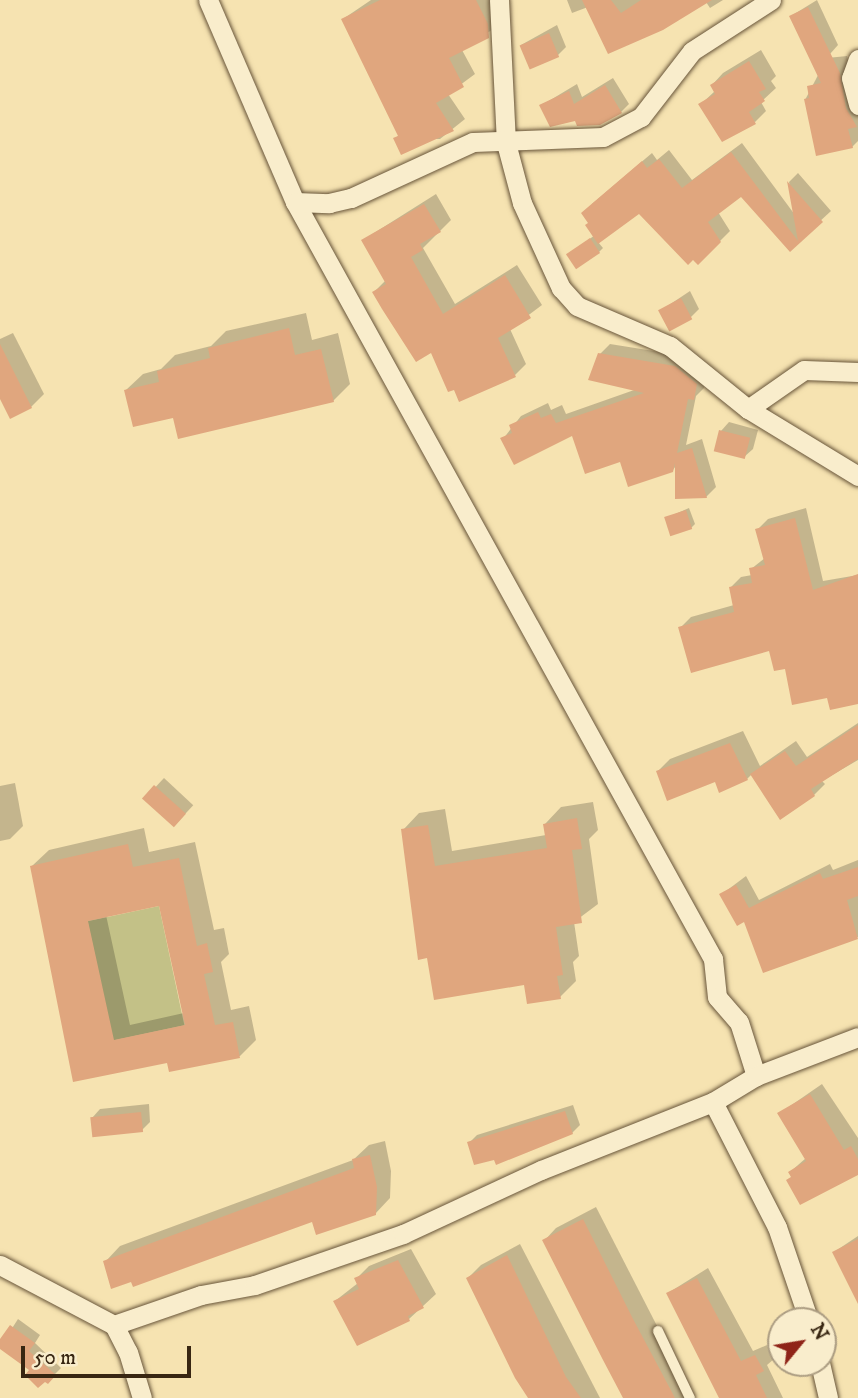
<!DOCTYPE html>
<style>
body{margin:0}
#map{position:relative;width:858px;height:1398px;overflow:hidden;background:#f6e3b1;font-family:"IM FELL DW Pica",serif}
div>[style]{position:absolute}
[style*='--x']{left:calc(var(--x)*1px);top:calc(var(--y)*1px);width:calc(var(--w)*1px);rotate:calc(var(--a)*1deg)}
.green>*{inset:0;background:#c3c187;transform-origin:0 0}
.shadow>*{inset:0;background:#0003;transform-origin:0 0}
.building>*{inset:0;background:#e0a67e;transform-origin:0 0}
.roads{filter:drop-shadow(0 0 2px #68553a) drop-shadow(0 0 2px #68553a)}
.lane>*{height:10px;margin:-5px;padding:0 5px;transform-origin:5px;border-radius:5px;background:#f9edcc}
.street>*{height:19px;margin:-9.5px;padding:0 9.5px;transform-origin:9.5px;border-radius:9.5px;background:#f9edcc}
span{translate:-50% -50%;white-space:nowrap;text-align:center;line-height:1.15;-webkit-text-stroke:7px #f9edcc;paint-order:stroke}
.north{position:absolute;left:767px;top:1307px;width:70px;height:70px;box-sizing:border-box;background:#f9edcc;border:2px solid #ac9d82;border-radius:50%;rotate:60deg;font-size:19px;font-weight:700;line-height:28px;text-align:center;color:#382612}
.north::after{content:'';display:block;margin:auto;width:24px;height:32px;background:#8f2418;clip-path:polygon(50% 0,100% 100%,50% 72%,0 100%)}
.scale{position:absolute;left:21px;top:1346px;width:170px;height:32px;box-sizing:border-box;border:4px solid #382612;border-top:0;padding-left:9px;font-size:21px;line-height:24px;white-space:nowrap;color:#382612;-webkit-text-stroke:5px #f9edcc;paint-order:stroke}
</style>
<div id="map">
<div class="green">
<i style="left:159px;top:906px;width:122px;height:73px;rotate:78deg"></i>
</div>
<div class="shadow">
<i style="clip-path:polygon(371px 0,492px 0,499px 25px,462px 50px,475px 74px,448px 94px,465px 119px,440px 139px,395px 139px,399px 135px,343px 19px)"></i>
<i style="clip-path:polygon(567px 0,723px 0,710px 8px,706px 2px,609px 52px,588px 7px,572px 13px)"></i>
<i style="clip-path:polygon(817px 0,838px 45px,830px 54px,791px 16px)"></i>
<i style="clip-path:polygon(557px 25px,566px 47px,558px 55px,521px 45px)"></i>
<i style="clip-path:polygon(761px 50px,776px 76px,771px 81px,776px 88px,761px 102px,766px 111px,755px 122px,700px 105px,715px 91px,712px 85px,723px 73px)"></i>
<i style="clip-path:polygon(847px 56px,858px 98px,858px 141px,852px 147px,805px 100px,827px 58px)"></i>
<i style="clip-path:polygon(613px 78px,629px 104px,621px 112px,542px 105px,577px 84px,582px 97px)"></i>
<i style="clip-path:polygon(742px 143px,795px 215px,789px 182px,798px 173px,831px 211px,790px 249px,741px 195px,718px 212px,730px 231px,698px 263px,639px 211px,598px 242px,603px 248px,599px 252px,572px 252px,595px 235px,592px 204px,652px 153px,657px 160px,669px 150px,692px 180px)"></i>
<i style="clip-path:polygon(436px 194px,451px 220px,423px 248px,455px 304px,517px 265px,542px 305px,510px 329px,526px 364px,515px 375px,432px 350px,374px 292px,386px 280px,363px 240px)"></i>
<i style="clip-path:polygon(690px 291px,699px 309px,691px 317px,660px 311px)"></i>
<i style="clip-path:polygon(306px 313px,312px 340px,338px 333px,350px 384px,333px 401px,174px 416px,126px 390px,143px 374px,161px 369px,175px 355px,211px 346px,226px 331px)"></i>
<i style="clip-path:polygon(13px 333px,44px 394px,31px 407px,0 395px,0 339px)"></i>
<i style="clip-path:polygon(610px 344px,685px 356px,706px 373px,704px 388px,696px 396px,686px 445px,702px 439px,716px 487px,706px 497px,676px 466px,672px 471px,621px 460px,574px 434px,503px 439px,521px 416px,548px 403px,551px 410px,562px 405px,566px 414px,637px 389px,600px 354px)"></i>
<i style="clip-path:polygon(729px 422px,758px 430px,753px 449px,744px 457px,721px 431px)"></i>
<i style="clip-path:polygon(689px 508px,695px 524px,691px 528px,666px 518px)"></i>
<i style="clip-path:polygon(806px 508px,823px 581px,858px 575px,858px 702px,829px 696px,786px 667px,771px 649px,680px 628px,691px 617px,734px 605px,730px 588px,741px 577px,752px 575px,751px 569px,765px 558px,757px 530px,768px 519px)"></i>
<i style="clip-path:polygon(858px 723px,858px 760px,822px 781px,825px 784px,814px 795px,752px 774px,747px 779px,716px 780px,658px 771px,670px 759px,743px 731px,760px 766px,796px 741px,807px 757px)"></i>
<i style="left:164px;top:778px;width:40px;height:27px;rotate:43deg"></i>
<i style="clip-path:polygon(15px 783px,23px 826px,10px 839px,0 841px,0 786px)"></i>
<i style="clip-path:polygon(593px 802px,598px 830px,589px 839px,598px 904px,574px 922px,579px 956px,573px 962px,576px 981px,560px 997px,526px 983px,403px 830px,419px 813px,445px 809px,452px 851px,546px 835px,545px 824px,561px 807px)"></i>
<i style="clip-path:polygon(evenodd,144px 828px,149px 852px,195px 842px,214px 930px,224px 928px,229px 954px,221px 962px,231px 1010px,249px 1006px,256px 1040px,240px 1056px,168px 1061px,74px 1080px,32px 866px,49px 850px,144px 828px,161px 904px,184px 1013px,130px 1025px,106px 915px,161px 904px)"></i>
<i style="clip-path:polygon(858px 860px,858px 937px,764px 971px,745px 920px,722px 894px,746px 876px,759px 900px,830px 864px,833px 870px)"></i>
<i style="clip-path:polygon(822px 1084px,858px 1138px,858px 1173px,793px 1176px,790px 1172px,806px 1158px,780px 1113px)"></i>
<i style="clip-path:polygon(149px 1104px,150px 1122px,142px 1130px,92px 1118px,100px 1109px)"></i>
<i style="clip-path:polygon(573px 1105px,580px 1125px,572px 1133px,495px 1158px,469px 1143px,477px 1135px)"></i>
<i style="clip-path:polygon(385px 1141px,391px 1171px,390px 1198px,375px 1214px,313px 1220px,132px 1280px,105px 1262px,120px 1246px,353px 1160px,369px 1145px)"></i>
<i style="clip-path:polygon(596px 1207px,694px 1398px,625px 1398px,544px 1241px,556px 1228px)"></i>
<i style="clip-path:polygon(858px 1236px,858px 1280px,834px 1252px)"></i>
<i style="clip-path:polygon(520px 1244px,600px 1398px,530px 1398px,468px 1278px,481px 1265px)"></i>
<i style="clip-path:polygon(411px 1249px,436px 1294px,409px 1319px,335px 1301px,358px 1283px,356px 1279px,369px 1266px)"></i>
<i style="clip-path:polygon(708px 1268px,753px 1351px,767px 1345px,774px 1359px,767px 1365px,783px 1398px,721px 1398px,668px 1293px)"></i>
<i style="clip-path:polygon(18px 1319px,40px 1335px,35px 1343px,61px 1368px,55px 1374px,31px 1370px,0 1347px)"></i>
</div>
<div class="building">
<i style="clip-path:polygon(380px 0,476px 0,488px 24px,489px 38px,449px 58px,464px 87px,436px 103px,454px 131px,401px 155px,393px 138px,398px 136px,341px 19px)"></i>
<i style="clip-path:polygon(582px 0,611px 0,621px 13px,641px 0,712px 0,663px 30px,608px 54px)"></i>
<i style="clip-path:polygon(808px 7px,840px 73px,846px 108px,857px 127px,848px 129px,853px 148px,816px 156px,804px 99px,809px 98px,807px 86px,821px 83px,789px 16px)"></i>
<i style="left:549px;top:33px;width:26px;height:32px;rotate:67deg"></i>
<i style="clip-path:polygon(749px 61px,766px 89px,759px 92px,765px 101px,749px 112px,756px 124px,722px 142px,698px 104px,715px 94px,710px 85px)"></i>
<i style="clip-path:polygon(605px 85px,622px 113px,600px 125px,577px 126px,575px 121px,550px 127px,539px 105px,569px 91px,574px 104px)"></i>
<i style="clip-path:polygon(731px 152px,798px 241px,787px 181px,823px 222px,790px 252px,741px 197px,708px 222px,721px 242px,698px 265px,693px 260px,688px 265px,639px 214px,598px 244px,585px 225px,588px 223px,581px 213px,642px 161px,647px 168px,659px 159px,682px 188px)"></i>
<i style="clip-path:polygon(424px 204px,441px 232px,420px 244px,423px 250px,411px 257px,443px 314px,505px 275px,531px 318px,498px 338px,516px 377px,459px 402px,454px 390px,448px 392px,431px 353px,416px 362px,382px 309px,372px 292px,386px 284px,361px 240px)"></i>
<i style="left:590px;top:238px;width:18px;height:29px;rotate:56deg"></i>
<i style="left:681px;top:298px;width:24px;height:26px;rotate:62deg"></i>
<i style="clip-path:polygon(289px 328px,295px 355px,321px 349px,334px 402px,178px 439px,173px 418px,133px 427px,124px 390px,159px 382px,157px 371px,210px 358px,208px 348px)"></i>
<i style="clip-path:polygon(0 344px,32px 408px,10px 419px,0 399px)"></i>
<i style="clip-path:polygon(598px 353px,675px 366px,697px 384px,694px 400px,688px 399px,677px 453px,692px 448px,707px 498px,675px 499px,675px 463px,673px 472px,628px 487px,620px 462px,585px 474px,572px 436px,514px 465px,500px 438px,512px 433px,509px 425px,538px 412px,541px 418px,551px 414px,556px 423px,644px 393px,588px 380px)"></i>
<i style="left:719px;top:430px;width:32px;height:22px;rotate:14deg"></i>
<i style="left:686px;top:510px;width:20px;height:23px;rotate:72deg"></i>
<i style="clip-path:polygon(795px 518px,813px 590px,858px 574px,858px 704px,830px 710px,827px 698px,792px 705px,785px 669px,774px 671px,769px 651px,691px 673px,678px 627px,734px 612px,729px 587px,752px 583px,749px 568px,765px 565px,755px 529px)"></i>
<i style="clip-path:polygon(858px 725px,858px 759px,811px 789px,815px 796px,780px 820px,750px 774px,785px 751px,796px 766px)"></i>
<i style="clip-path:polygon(730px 743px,748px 780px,719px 793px,715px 782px,667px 801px,656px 771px)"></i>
<i style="left:154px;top:785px;width:43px;height:18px;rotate:42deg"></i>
<i style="clip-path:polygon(577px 818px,582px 849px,572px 850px,582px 923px,556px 927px,563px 975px,557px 976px,561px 999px,527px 1004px,524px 985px,434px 1000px,427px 958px,418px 960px,401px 829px,428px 825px,435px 866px,547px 848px,543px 824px)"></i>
<i style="clip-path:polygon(evenodd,128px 844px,133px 867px,179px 858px,197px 946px,207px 943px,213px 972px,204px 974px,215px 1025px,233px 1022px,240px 1058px,169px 1072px,167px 1063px,73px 1082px,30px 866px,128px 844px,159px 906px,185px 1025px,114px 1040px,88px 921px,159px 906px)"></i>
<i style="clip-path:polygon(858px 867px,858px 896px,847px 900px,858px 939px,763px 973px,744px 922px,737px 926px,719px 894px,736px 885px,749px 908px,820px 873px,823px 879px)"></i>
<i style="clip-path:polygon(810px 1094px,844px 1150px,851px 1146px,858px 1159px,858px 1175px,800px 1205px,786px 1180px,791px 1177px,788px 1172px,806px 1161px,777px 1113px)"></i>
<i style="clip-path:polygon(565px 1111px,573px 1134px,496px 1165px,494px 1160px,474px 1165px,467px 1142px)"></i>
<i style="left:141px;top:1112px;width:20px;height:51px;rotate:84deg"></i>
<i style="clip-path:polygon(370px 1155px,377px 1187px,376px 1215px,316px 1235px,312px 1222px,133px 1287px,131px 1282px,111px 1289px,103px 1261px,354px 1168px,352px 1159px)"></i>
<i style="clip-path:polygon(583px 1219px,632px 1317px,675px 1398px,623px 1398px,603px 1360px,542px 1240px)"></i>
<i style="clip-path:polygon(858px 1239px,858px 1304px,832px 1252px)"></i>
<i style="clip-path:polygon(507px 1255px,566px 1377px,581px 1398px,528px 1398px,515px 1378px,466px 1278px)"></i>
<i style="clip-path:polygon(398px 1260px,424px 1308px,408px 1316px,410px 1321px,357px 1346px,333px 1301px,359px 1289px,354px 1278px)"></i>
<i style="clip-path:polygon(697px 1278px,741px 1361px,755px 1355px,764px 1371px,756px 1375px,767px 1398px,719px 1398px,666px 1293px)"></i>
<i style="clip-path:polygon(10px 1325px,35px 1343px,29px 1351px,56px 1375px,48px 1384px,45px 1382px,38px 1388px,25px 1375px,29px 1370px,0 1349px,0 1339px)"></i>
</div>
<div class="roads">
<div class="lane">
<i style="--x:658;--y:1331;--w:74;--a:64.5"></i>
</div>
<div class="street">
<i style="--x:208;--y:0;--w:220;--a:66.7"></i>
<i style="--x:295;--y:202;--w:865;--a:61.09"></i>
<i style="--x:713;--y:959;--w:38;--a:84"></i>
<i style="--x:717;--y:997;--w:33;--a:49"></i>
<i style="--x:739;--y:1022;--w:57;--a:72.5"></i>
<i style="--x:499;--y:0;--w:143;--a:87.2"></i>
<i style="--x:506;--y:143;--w:62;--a:75.1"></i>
<i style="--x:522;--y:203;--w:94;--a:65.4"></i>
<i style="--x:561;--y:288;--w:24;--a:48"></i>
<i style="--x:577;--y:306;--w:101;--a:23.3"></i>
<i style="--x:670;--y:346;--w:100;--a:38.9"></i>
<i style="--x:748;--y:409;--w:129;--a:31.3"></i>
<i style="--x:858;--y:59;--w:20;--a:110"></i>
<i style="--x:851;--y:78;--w:28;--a:75"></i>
<i style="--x:295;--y:202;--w:34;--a:2"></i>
<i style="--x:329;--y:203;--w:23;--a:-13"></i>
<i style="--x:351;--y:198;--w:134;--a:-24.7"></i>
<i style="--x:473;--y:142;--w:130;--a:-2.2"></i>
<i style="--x:603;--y:137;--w:43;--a:-27.8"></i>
<i style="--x:641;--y:117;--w:83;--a:-52.3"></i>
<i style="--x:692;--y:51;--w:94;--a:-32.8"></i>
<i style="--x:748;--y:409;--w:68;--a:-34.9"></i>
<i style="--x:804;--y:370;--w:54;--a:2.1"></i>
<i style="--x:713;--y:1102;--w:140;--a:62.9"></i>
<i style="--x:777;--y:1227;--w:99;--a:71.2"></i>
<i style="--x:0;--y:1265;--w:129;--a:27.8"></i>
<i style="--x:114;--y:1325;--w:30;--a:63"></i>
<i style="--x:128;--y:1352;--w:48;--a:73.1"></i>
<i style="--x:114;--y:1325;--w:92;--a:-19"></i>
<i style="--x:201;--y:1295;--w:55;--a:-10.5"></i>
<i style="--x:255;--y:1285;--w:157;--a:-19"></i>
<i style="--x:403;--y:1234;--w:152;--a:-24.9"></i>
<i style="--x:541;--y:1170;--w:185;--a:-21.6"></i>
<i style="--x:713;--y:1102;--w:50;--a:-31.2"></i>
<i style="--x:756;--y:1076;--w:109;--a:-20.9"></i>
<i style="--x:820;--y:1363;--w:36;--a:77"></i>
</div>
</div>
<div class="north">N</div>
<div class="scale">50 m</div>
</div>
